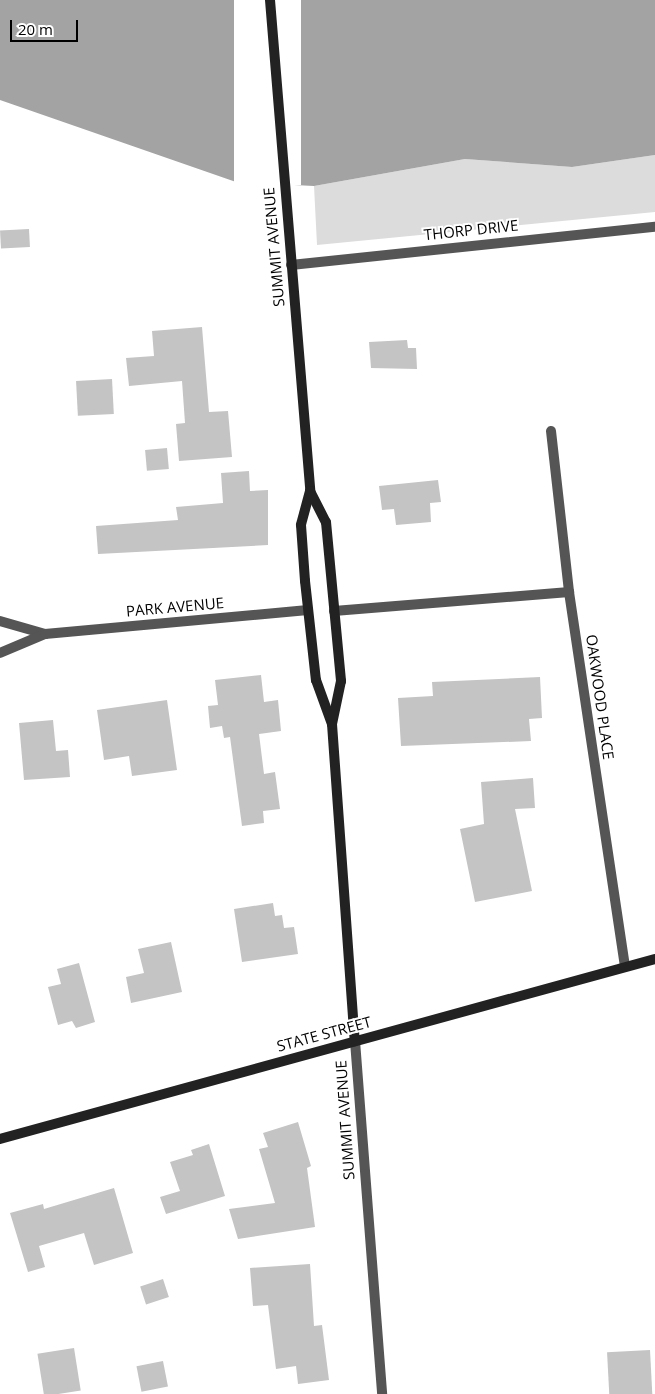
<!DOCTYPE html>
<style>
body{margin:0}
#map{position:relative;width:655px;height:1394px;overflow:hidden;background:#fff;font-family:"Open Sans",sans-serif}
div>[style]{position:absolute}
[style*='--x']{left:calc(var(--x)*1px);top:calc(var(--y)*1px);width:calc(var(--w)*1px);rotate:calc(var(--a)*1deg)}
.green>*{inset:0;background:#dcdcdc}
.water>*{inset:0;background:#a3a3a3}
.pier>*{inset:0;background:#fff;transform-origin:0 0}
.building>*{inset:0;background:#c4c4c4;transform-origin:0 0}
.street>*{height:10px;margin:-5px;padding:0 5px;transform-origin:5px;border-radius:5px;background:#555}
.secondary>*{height:10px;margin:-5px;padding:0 5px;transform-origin:5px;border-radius:5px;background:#222}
span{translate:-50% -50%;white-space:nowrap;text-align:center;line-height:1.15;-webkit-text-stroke:4px #fff;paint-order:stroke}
.street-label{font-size:15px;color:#000}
.scale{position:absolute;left:10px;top:20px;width:68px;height:22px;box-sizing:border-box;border:2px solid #000;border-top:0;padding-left:6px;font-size:15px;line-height:18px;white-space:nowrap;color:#000;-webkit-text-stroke:4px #fff;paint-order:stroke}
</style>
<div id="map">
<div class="green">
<i style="clip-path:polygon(655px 155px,655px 212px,317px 245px,314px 186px,465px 159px,572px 167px)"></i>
</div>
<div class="water">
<i style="clip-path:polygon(0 0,655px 0,655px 155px,572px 167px,465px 159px,314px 186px,236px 182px,0 100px)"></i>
</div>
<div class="pier">
<i style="left:234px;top:0;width:67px;height:185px"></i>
</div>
<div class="building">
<i style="left:29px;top:229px;width:18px;height:29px;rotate:87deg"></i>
<i style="clip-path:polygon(202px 327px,209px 412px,228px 411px,232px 457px,179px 461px,176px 424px,185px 423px,182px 381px,129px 386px,126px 358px,154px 356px,152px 331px)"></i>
<i style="clip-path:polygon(407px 340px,408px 348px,416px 348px,417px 369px,371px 368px,369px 342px)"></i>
<i style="left:112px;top:379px;width:35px;height:36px;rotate:87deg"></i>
<i style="left:167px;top:448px;width:21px;height:22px;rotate:85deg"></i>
<i style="clip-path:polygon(249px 471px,250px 491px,268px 490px,268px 545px,98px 554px,96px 526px,178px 520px,176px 507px,223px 503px,221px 473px)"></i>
<i style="clip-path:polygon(438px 480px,441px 502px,430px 503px,431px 522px,396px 525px,394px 509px,382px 510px,379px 486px)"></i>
<i style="clip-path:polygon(261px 675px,264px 702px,278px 700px,281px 731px,259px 734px,264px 774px,275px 772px,280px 809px,263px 811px,264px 823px,242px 826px,230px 737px,224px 738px,222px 726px,210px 728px,208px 706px,218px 705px,215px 680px)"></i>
<i style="clip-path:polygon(540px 677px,542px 718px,529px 719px,531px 741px,401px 746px,398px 698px,433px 696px,432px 682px)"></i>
<i style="clip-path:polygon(167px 700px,177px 770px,132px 776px,129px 756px,104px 760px,97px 710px)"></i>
<i style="clip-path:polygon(53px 720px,56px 751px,68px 750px,70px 777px,24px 780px,19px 723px)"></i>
<i style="clip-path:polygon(533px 778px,535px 808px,515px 809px,532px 891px,475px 902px,460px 829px,484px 824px,481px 782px)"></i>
<i style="clip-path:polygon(273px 903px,275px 916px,282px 915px,284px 928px,294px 927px,298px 954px,242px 962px,234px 909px)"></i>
<i style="clip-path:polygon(171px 942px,182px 992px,131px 1003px,126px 977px,144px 973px,138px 949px)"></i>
<i style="clip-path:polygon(79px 963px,95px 1022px,76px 1028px,72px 1021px,58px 1025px,48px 987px,61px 984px,57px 969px)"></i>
<i style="clip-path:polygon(298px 1122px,311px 1166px,307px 1168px,315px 1227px,238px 1239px,229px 1209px,275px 1203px,259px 1149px,268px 1147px,263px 1133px)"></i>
<i style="clip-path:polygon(209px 1144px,225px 1196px,166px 1214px,160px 1197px,180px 1191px,170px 1162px,193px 1155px,191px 1150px)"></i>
<i style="clip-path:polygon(114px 1188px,133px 1253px,94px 1265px,84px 1233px,39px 1246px,45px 1267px,28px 1272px,10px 1213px,43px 1204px,44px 1209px)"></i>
<i style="clip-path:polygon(310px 1264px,314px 1326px,322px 1325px,329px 1380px,298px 1384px,296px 1366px,276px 1369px,268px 1305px,253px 1306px,250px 1268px)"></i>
<i style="left:163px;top:1279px;width:19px;height:24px;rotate:72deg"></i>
<i style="left:74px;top:1348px;width:43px;height:37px;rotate:81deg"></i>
<i style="left:650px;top:1350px;width:44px;height:43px;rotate:87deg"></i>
<i style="left:163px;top:1361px;width:26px;height:27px;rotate:79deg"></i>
</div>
<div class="street">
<i style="--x:291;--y:265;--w:366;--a:-6"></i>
<i style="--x:551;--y:431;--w:162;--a:83.6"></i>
<i style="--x:569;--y:592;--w:379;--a:81.5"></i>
<i style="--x:334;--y:611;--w:236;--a:-4.6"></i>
<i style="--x:0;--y:621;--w:47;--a:16.1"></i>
<i style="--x:0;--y:653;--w:49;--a:-22.9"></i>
<i style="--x:45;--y:634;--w:264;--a:-5.2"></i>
<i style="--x:355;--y:1041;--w:354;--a:85.6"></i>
</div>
<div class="secondary">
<i style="--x:270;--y:0;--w:493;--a:85.3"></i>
<i style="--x:310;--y:491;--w:35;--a:105"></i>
<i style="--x:301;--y:525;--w:56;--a:85.9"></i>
<i style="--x:305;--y:581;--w:100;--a:83.7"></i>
<i style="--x:316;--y:680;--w:47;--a:70"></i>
<i style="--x:332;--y:724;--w:318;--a:85.9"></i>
<i style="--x:310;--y:491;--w:35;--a:63"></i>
<i style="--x:326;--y:522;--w:160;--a:84.6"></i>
<i style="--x:341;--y:681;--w:44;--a:101.8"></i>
<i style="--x:0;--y:1139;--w:679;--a:-15.37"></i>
</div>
<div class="street-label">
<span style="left:471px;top:230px;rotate:-6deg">THORP DRIVE</span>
<span style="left:274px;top:247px;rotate:-95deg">SUMMIT AVENUE</span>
<span style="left:175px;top:607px;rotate:-5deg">PARK AVENUE</span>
<span style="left:600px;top:697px;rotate:82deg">OAKWOOD PLACE</span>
<span style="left:324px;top:1034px;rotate:-15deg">STATE STREET</span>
<span style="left:345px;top:1120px;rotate:-94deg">SUMMIT AVENUE</span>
</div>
<div class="scale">20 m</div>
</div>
